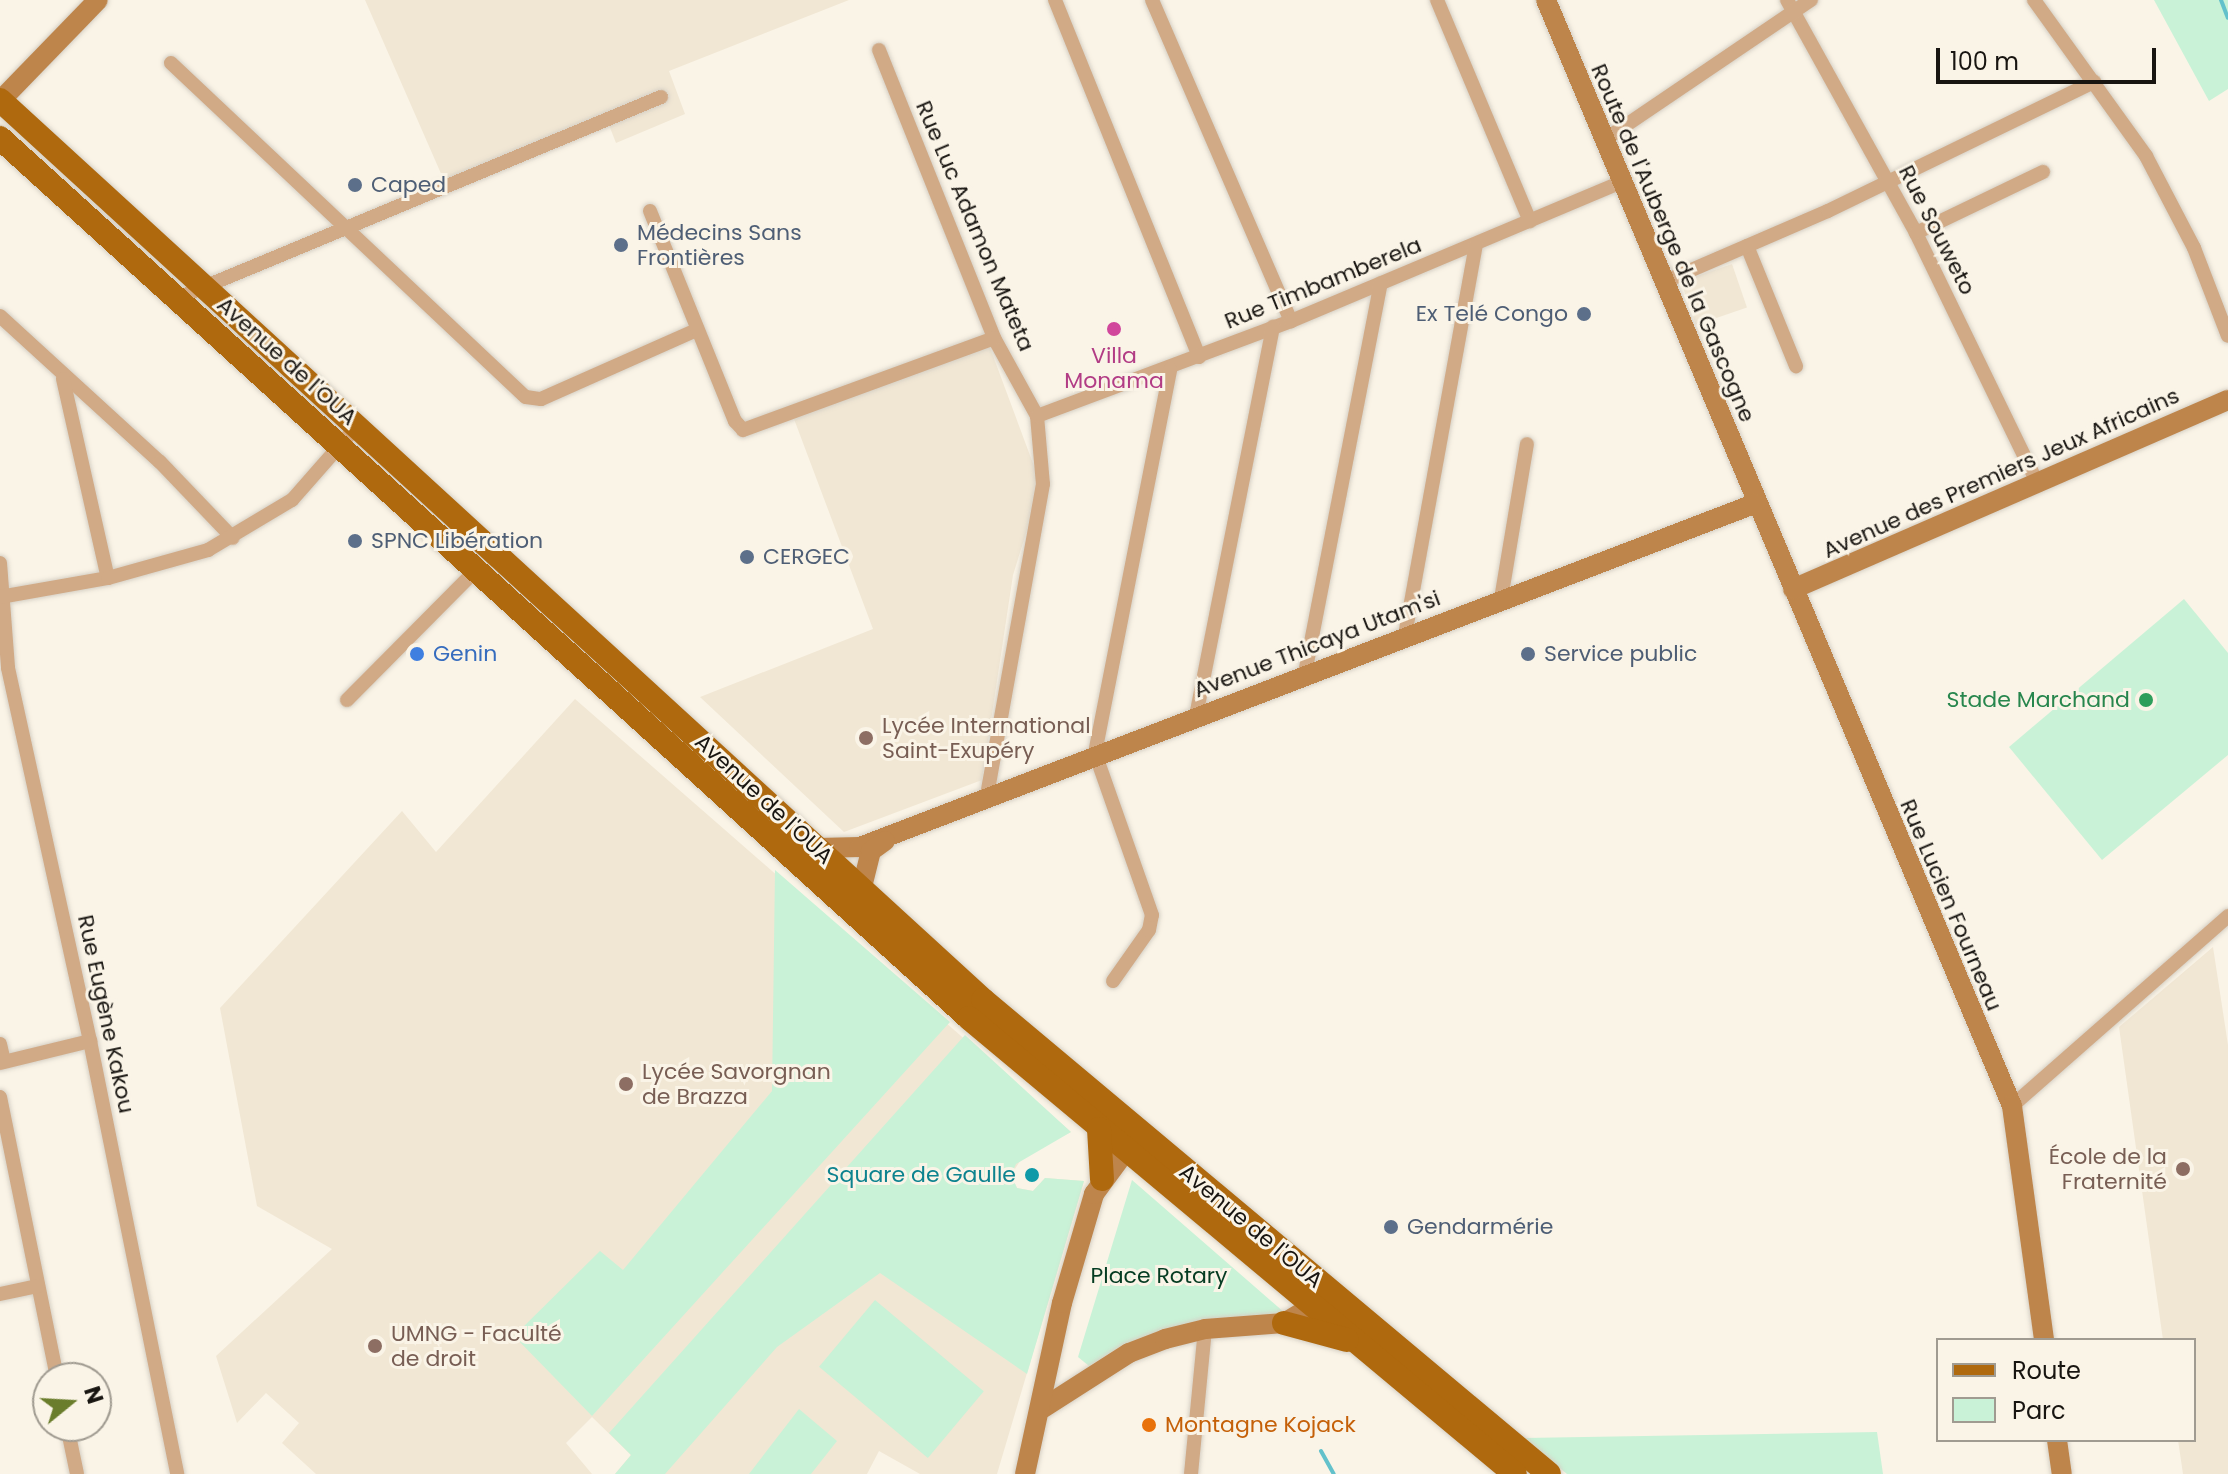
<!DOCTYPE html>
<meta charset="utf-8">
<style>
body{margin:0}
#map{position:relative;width:2228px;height:1474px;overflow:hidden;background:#faf4e7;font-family:Poppins,sans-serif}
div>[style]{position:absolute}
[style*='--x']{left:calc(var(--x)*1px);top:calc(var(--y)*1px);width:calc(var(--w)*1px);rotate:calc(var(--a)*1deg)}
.built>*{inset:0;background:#f1e7d4;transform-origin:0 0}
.green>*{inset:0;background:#c9f2d7;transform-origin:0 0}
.stream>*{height:4px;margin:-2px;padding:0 2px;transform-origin:2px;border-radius:2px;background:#63c1cb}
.roads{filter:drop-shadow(0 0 2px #d6d0c5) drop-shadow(0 0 2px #d6d0c5)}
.street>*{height:14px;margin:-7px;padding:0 7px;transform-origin:7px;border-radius:7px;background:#d1aa86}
.secondary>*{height:20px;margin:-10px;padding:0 10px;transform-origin:10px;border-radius:10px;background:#be854b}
.primary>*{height:24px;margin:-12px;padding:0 12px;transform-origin:12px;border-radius:12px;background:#af690e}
.dots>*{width:22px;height:22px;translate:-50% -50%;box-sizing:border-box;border:4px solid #faf4e7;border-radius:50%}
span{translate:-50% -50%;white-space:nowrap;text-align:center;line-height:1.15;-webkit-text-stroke:6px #faf4e7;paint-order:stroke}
.service-label{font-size:22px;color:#4e5e75}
.left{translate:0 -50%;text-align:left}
.right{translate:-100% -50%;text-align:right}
.street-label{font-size:22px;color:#181511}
.hotel-label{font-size:22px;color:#b23c85}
.shop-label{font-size:22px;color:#366cbe}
.leisure-label{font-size:22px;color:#27864d}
.education-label{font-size:22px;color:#785e54}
.culture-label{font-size:22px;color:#0d838f}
.park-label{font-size:22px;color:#053c22}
.food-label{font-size:22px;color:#c56008}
.legend{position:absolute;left:1936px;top:1338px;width:260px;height:104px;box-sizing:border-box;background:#faf4e7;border:2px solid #a09b91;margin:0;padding:10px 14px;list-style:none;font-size:24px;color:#181511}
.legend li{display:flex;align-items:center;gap:16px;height:40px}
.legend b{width:40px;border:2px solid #a09b91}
.north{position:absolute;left:32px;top:1362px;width:80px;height:80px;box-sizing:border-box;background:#faf4e7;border:2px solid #a09b91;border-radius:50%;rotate:72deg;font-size:22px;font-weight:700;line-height:32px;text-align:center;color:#181511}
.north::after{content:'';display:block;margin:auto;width:28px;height:36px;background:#6a7d2c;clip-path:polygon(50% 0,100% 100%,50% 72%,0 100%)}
.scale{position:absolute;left:1936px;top:48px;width:220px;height:36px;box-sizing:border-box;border:4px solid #181511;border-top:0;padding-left:10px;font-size:24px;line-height:28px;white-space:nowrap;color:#181511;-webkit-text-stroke:6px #faf4e7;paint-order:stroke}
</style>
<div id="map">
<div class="built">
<i style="clip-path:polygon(365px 0,849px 0,669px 71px,685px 114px,616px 143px,607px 120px,446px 185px)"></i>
<i style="left:1732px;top:264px;width:46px;height:54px;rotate:71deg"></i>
<i style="clip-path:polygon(989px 345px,1041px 485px,1013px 575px,982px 780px,844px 832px,700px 697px,873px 629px,794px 419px)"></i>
<i style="clip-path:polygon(575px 699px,1071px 1132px,1024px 1155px,1011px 1175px,1017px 1188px,1033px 1191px,1045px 1178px,1084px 1181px,997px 1474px,920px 1474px,879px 1451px,867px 1474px,615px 1474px,631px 1455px,592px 1417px,566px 1443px,592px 1474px,316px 1474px,282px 1443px,299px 1423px,266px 1393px,237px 1423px,216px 1356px,332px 1249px,257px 1206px,220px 1008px,402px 811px,436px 852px)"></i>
<i style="clip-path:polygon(2213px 947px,2228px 1045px,2228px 1474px,2183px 1474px,2178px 1440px,2194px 1440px,2194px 1340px,2163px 1340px,2119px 1027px)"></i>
</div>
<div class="green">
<i style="clip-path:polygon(2154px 0,2228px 0,2228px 89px,2209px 101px)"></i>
<i style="clip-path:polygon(2184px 599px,2228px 653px,2228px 755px,2102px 860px,2009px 747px)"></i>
<i style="clip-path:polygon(775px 870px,950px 1022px,592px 1416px,514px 1336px,600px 1251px,623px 1270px,772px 1091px)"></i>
<i style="clip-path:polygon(965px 1035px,1071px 1132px,1016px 1164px,1011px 1175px,1017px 1188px,1033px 1191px,1045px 1178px,1084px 1181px,1027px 1374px,880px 1273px,777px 1347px,665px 1474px,615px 1474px,631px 1455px,609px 1433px)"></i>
<i style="clip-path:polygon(1132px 1180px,1285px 1313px,1196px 1322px,1121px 1346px,1089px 1366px,1078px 1357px)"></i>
<i style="left:875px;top:1300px;width:142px;height:87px;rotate:40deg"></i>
<i style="clip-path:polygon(799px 1409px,837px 1441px,811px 1474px,749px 1474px)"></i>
<i style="clip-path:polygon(1877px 1432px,1883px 1474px,1567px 1474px,1523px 1438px)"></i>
</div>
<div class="stream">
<i style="--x:2221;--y:0;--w:19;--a:69"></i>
<i style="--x:1321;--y:1451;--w:26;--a:61"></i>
</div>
<div class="roads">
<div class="street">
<i style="--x:1055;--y:0;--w:385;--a:68"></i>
<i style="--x:1152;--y:0;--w:350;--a:66.6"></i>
<i style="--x:1437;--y:0;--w:240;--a:67.2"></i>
<i style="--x:1787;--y:0;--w:266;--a:61"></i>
<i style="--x:1916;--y:233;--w:279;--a:64.1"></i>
<i style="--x:2034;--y:0;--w:192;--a:54.3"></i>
<i style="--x:2146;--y:156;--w:104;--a:62.4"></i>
<i style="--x:2194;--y:248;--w:94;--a:68.9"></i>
<i style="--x:879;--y:50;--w:310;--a:68.2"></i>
<i style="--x:994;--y:338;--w:89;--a:61.1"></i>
<i style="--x:1037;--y:416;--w:68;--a:85"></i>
<i style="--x:1043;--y:484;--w:315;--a:100.2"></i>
<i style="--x:171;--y:63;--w:487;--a:43.3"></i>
<i style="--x:526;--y:397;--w:15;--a:8"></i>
<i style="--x:541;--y:399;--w:171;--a:-23.9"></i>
<i style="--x:1604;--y:140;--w:250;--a:-34.1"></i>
<i style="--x:650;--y:211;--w:227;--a:68"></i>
<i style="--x:735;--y:421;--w:12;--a:48"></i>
<i style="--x:743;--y:430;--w:267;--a:-20.1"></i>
<i style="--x:1916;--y:233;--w:141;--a:-25.7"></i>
<i style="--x:1747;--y:246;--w:130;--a:67.8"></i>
<i style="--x:1666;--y:281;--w:176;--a:-23.4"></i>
<i style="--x:1828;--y:211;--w:296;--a:-25.9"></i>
<i style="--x:180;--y:297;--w:521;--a:-22.58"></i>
<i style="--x:0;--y:316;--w:217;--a:42.4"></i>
<i style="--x:160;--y:462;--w:105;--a:46.2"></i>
<i style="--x:63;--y:379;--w:204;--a:77.3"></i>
<i style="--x:1037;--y:416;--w:271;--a:-20.5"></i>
<i style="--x:1291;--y:321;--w:359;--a:-22.8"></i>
<i style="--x:0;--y:563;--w:105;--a:85.6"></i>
<i style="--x:8;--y:668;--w:382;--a:77.6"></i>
<i style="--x:90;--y:1041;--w:442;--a:78.6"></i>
<i style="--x:0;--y:597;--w:110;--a:-10"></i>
<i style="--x:108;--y:578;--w:104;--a:-15.6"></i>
<i style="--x:208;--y:550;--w:98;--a:-30.8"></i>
<i style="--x:292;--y:500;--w:100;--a:-48.7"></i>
<i style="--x:1501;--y:599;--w:157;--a:-80.5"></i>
<i style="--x:1405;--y:635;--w:397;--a:-79.7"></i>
<i style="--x:1305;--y:673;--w:397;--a:-79"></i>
<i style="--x:347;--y:700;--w:183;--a:-45.2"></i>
<i style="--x:1196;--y:716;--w:397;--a:-78.8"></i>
<i style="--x:1113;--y:981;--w:62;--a:-54.8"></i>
<i style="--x:1149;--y:930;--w:15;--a:-79"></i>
<i style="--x:1152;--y:915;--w:172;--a:-109.4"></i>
<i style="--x:1095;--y:753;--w:391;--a:-78.9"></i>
<i style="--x:0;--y:1044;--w:18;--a:77"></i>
<i style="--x:0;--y:1063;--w:93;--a:-13.7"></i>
<i style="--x:0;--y:1097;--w:287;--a:78.5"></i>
<i style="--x:2012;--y:1106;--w:288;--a:-41.3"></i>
<i style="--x:0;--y:1294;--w:39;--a:-12"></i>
<i style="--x:67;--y:1426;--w:49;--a:78.2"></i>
<i style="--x:1191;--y:1474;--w:146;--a:-84.5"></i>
</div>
<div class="secondary">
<i style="--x:1546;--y:0;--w:1200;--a:67.15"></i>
<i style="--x:2012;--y:1106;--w:236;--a:82.2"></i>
<i style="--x:1;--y:100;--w:139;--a:-45.9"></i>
<i style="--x:1793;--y:589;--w:474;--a:-23.5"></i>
<i style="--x:813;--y:854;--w:8;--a:-50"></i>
<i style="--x:818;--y:848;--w:42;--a:-1.4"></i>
<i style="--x:860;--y:847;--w:958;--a:-20.99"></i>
<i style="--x:859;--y:899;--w:49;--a:-76"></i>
<i style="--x:871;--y:851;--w:17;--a:-36"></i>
<i style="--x:1043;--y:1408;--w:102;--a:-32.6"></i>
<i style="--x:1129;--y:1353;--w:39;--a:-21"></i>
<i style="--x:1165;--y:1339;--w:41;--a:-14"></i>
<i style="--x:1205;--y:1329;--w:79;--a:-4.3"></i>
<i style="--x:1284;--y:1323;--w:47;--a:-31"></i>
<i style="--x:2057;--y:1440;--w:34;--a:82"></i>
<i style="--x:1025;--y:1474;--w:175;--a:-77.8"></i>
<i style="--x:1062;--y:1303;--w:114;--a:-73.6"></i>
<i style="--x:1094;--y:1194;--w:71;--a:-53.6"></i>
</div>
<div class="primary">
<i style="--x:0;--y:100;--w:1333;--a:42.48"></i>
<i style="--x:983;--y:1000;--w:738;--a:39.94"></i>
<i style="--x:0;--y:138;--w:1309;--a:42.24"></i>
<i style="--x:969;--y:1018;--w:711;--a:39.87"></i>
<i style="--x:1099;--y:1129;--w:50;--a:86.6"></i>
<i style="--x:1284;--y:1323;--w:65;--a:15.1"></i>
</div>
</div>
<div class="dots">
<i style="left:355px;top:185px;background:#5c6f8a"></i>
<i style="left:621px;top:245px;background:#5c6f8a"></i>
<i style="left:1584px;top:314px;background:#5c6f8a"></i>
<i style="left:1114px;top:329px;background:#d1479c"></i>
<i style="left:355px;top:541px;background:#5c6f8a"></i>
<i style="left:747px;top:557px;background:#5c6f8a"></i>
<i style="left:417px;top:654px;background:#3f7fe0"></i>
<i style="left:1528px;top:654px;background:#5c6f8a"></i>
<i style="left:2146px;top:700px;background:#2e9e5b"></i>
<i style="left:866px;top:738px;background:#8d6e63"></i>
<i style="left:626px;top:1084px;background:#8d6e63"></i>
<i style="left:2183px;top:1169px;background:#8d6e63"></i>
<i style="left:1032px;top:1175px;background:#0f9aa8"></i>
<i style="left:1391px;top:1227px;background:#5c6f8a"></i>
<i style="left:375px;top:1346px;background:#8d6e63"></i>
<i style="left:1149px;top:1425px;background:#e8710a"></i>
</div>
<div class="service-label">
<span class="left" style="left:371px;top:185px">Caped</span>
<span class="left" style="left:637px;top:245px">Médecins Sans<br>Frontières</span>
<span class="right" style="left:1568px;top:314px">Ex Telé Congo</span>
<span class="left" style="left:371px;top:541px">SPNC Libération</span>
<span class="left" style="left:763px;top:557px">CERGEC</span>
<span class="left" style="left:1544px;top:654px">Service public</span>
<span class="left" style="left:1407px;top:1227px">Gendarmérie</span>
</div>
<div class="street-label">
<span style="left:975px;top:226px;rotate:67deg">Rue Luc Adamon Mateta</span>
<span style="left:1937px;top:230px;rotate:63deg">Rue Souweto</span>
<span style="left:1673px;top:243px;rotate:67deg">Route de l'Auberge de la Gascogne</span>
<span style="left:1323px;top:283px;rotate:-22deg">Rue Timbamberela</span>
<span style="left:287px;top:361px;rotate:42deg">Avenue de l'OUA</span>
<span style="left:2001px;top:473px;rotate:-24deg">Avenue des Premiers Jeux Africains</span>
<span style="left:1317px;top:644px;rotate:-21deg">Avenue Thicaya Utam'si</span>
<span style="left:764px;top:799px;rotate:43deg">Avenue de l'OUA</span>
<span style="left:1951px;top:905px;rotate:67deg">Rue Lucien Fourneau</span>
<span style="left:106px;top:1014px;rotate:78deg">Rue Eugène Kakou</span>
<span style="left:1251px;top:1226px;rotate:40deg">Avenue de l'OUA</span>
</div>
<div class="hotel-label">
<span style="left:1114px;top:368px">Villa<br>Monama</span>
</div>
<div class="shop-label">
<span class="left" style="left:433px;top:654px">Genin</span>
</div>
<div class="leisure-label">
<span class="right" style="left:2130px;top:700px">Stade Marchand</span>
</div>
<div class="education-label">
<span class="left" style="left:882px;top:738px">Lycée International<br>Saint-Exupéry</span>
<span class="left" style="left:642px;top:1084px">Lycée Savorgnan<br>de Brazza</span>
<span class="right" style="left:2167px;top:1169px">École de la<br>Fraternité</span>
<span class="left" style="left:391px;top:1346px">UMNG - Faculté<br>de droit</span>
</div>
<div class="culture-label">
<span class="right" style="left:1016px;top:1175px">Square de Gaulle</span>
</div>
<div class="park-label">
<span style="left:1159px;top:1276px">Place Rotary</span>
</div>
<div class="food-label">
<span class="left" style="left:1165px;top:1425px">Montagne Kojack</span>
</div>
<ul class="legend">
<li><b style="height:10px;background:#af690e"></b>Route</li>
<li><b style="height:22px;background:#c9f2d7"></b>Parc</li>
</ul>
<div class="north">N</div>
<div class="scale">100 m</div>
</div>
